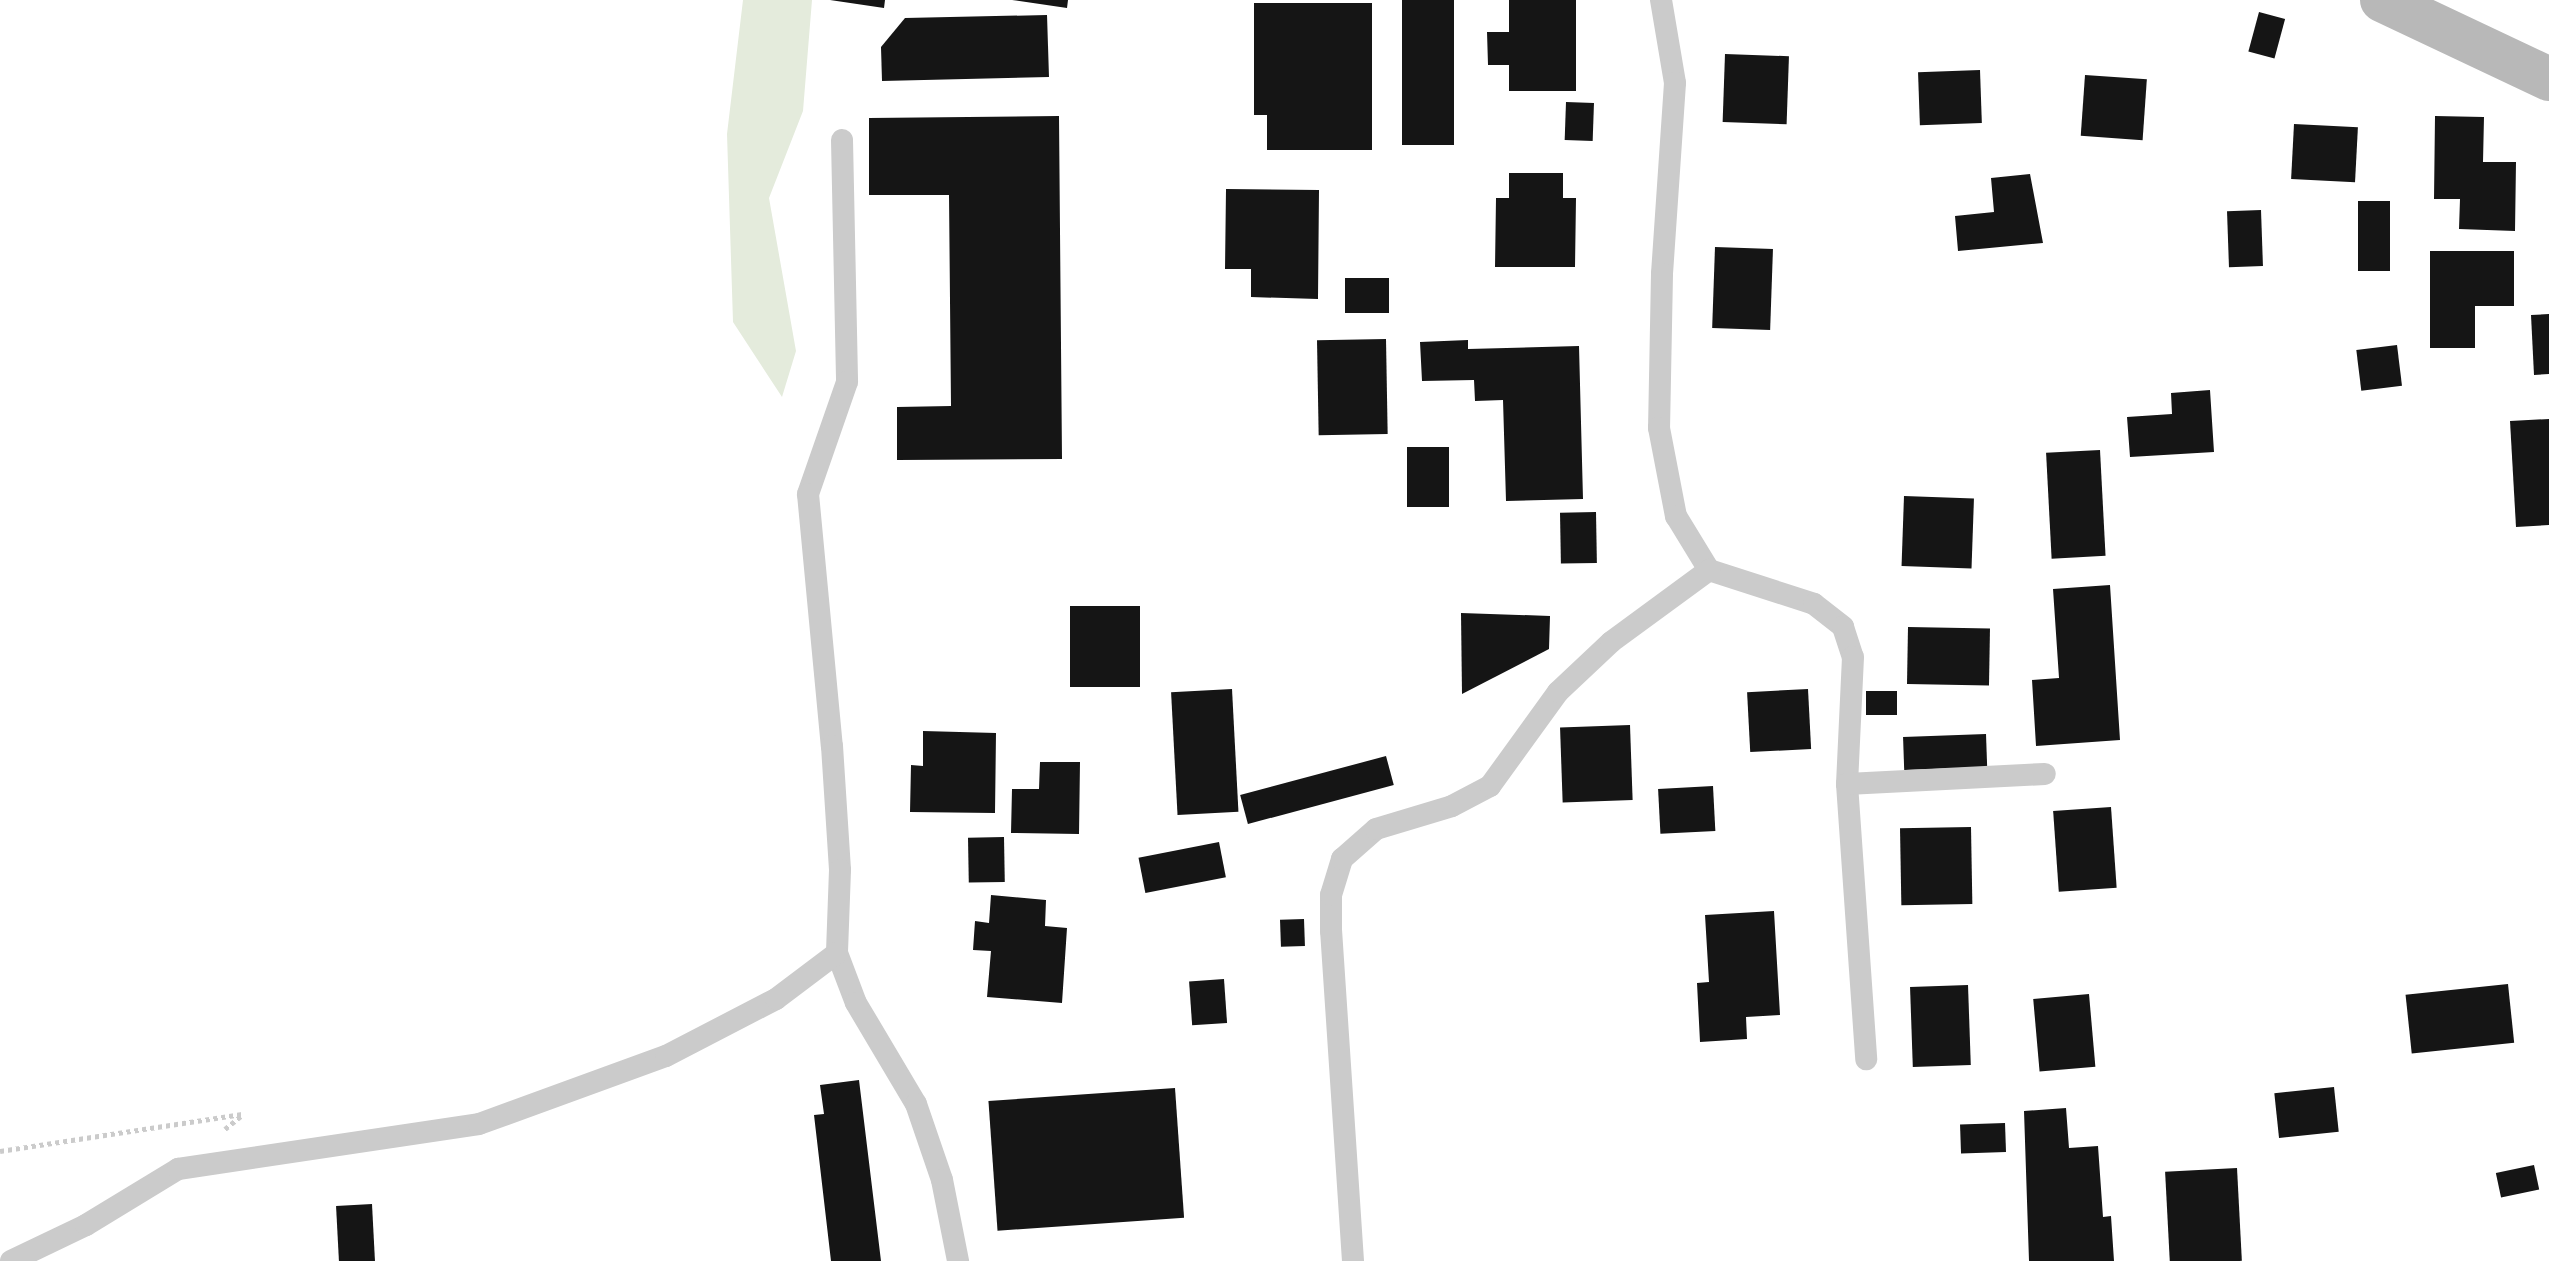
<!DOCTYPE html>
<style>
body{margin:0}
#map{position:relative;width:2549px;height:1261px;overflow:hidden;background:#fff;font-family:Mulish,sans-serif}
div>[style]{position:absolute}
[style*='--x']{left:calc(var(--x)*1px);top:calc(var(--y)*1px);width:calc(var(--w)*1px);rotate:calc(var(--a)*1deg)}
.green>*{inset:0;background:#e4ebdc}
.building>*{inset:0;background:#151515;transform-origin:0 0}
.path>*{height:5px;margin-top:-2.5px;transform-origin:0;background:repeating-linear-gradient(90deg,#cbcbcb 0 4px,transparent 0 8px)}
.service>*{height:22px;margin:-11px;padding:0 11px;transform-origin:11px;border-radius:11px;background:#cbcbcb}
.secondary>*{height:44px;margin:-22px;padding:0 22px;transform-origin:22px;border-radius:22px;background:#b8b8b8}
span{translate:-50% -50%;white-space:nowrap;text-align:center;line-height:1.15;-webkit-text-stroke:8px #fff;paint-order:stroke}
</style>
<div id="map">
<div class="green">
<i style="clip-path:polygon(743px 0,812px 0,803px 111px,769px 198px,796px 351px,782px 397px,733px 322px,727px 134px)"></i>
</div>
<div class="building">
<i style="clip-path:polygon(830px 0,885px 0,884px 8px)"></i>
<i style="clip-path:polygon(1012px 0,1068px 0,1067px 8px)"></i>
<i style="left:1402px;top:0;width:52px;height:145px"></i>
<i style="clip-path:polygon(1509px 0,1576px 0,1576px 91px,1509px 91px,1509px 65px,1488px 65px,1487px 32px,1509px 32px)"></i>
<i style="clip-path:polygon(1254px 3px,1372px 3px,1372px 150px,1267px 150px,1267px 115px,1254px 115px)"></i>
<i style="left:2259px;top:12px;width:27px;height:41px;rotate:15deg"></i>
<i style="clip-path:polygon(1047px 15px,1049px 77px,882px 81px,881px 47px,905px 18px)"></i>
<i style="left:1725px;top:54px;width:64px;height:68px;rotate:2deg"></i>
<i style="left:1980px;top:70px;width:53px;height:62px;rotate:88deg"></i>
<i style="left:2085px;top:75px;width:62px;height:61px;rotate:4deg"></i>
<i style="left:1566px;top:102px;width:28px;height:38px;rotate:2deg"></i>
<i style="clip-path:polygon(1059px 116px,1062px 459px,897px 460px,897px 407px,951px 406px,949px 195px,869px 195px,869px 118px)"></i>
<i style="clip-path:polygon(2435px 116px,2484px 117px,2483px 162px,2516px 162px,2515px 231px,2459px 229px,2460px 199px,2434px 199px)"></i>
<i style="left:2294px;top:124px;width:64px;height:55px;rotate:3deg"></i>
<i style="clip-path:polygon(1509px 173px,1563px 173px,1563px 198px,1576px 198px,1575px 267px,1495px 267px,1496px 198px,1509px 198px)"></i>
<i style="clip-path:polygon(2030px 174px,2043px 243px,1958px 251px,1955px 216px,1994px 212px,1991px 178px)"></i>
<i style="clip-path:polygon(1226px 189px,1319px 190px,1318px 299px,1251px 297px,1251px 269px,1225px 269px)"></i>
<i style="left:2358px;top:201px;width:32px;height:70px"></i>
<i style="left:2261px;top:210px;width:56px;height:34px;rotate:88deg"></i>
<i style="left:1715px;top:247px;width:58px;height:81px;rotate:2deg"></i>
<i style="clip-path:polygon(2430px 251px,2514px 251px,2514px 306px,2475px 306px,2475px 348px,2430px 348px)"></i>
<i style="left:1345px;top:278px;width:44px;height:35px"></i>
<i style="clip-path:polygon(2549px 314px,2549px 374px,2534px 375px,2531px 315px)"></i>
<i style="left:1386px;top:339px;width:95px;height:69px;rotate:89deg"></i>
<i style="clip-path:polygon(1468px 340px,1468px 349px,1579px 346px,1583px 499px,1506px 501px,1503px 400px,1475px 401px,1474px 380px,1422px 381px,1420px 342px)"></i>
<i style="left:2397px;top:345px;width:41px;height:41px;rotate:83deg"></i>
<i style="clip-path:polygon(2210px 390px,2214px 452px,2130px 457px,2127px 417px,2172px 414px,2171px 393px)"></i>
<i style="clip-path:polygon(2549px 419px,2549px 525px,2516px 527px,2510px 421px)"></i>
<i style="left:1449px;top:447px;width:60px;height:42px;rotate:90deg"></i>
<i style="left:2100px;top:450px;width:106px;height:54px;rotate:87deg"></i>
<i style="left:1904px;top:496px;width:70px;height:70px;rotate:2deg"></i>
<i style="left:1596px;top:512px;width:51px;height:36px;rotate:89deg"></i>
<i style="clip-path:polygon(2110px 585px,2120px 740px,2036px 746px,2032px 680px,2059px 678px,2053px 589px)"></i>
<i style="left:1070px;top:606px;width:70px;height:81px"></i>
<i style="clip-path:polygon(1461px 613px,1550px 616px,1549px 649px,1462px 694px)"></i>
<i style="left:1908px;top:627px;width:82px;height:57px;rotate:1deg"></i>
<i style="left:1232px;top:689px;width:123px;height:61px;rotate:87deg"></i>
<i style="left:1808px;top:689px;width:60px;height:61px;rotate:87deg"></i>
<i style="left:1866px;top:691px;width:31px;height:24px"></i>
<i style="left:1630px;top:725px;width:75px;height:70px;rotate:88deg"></i>
<i style="clip-path:polygon(923px 731px,996px 733px,995px 813px,910px 812px,911px 765px,923px 766px)"></i>
<i style="left:1986px;top:734px;width:33px;height:83px;rotate:88deg"></i>
<i style="left:1386px;top:756px;width:30px;height:151px;rotate:75deg"></i>
<i style="clip-path:polygon(1040px 762px,1080px 762px,1079px 834px,1011px 833px,1012px 789px,1039px 789px)"></i>
<i style="left:1713px;top:786px;width:45px;height:55px;rotate:87deg"></i>
<i style="left:2111px;top:807px;width:81px;height:58px;rotate:86deg"></i>
<i style="left:1971px;top:827px;width:77px;height:71px;rotate:89deg"></i>
<i style="left:1004px;top:837px;width:45px;height:36px;rotate:89deg"></i>
<i style="left:1219px;top:842px;width:36px;height:82px;rotate:79deg"></i>
<i style="clip-path:polygon(991px 895px,1046px 900px,1045px 926px,1067px 928px,1062px 1003px,987px 997px,991px 951px,973px 950px,975px 921px,989px 923px)"></i>
<i style="clip-path:polygon(1774px 911px,1780px 1015px,1746px 1017px,1747px 1039px,1700px 1042px,1697px 983px,1709px 982px,1705px 915px)"></i>
<i style="left:1304px;top:919px;width:27px;height:24px;rotate:88deg"></i>
<i style="left:1224px;top:979px;width:44px;height:35px;rotate:86deg"></i>
<i style="left:2508px;top:984px;width:59px;height:103px;rotate:84deg"></i>
<i style="left:1968px;top:985px;width:80px;height:58px;rotate:88deg"></i>
<i style="left:2089px;top:994px;width:73px;height:56px;rotate:85deg"></i>
<i style="clip-path:polygon(859px 1080px,881px 1261px,831px 1261px,814px 1115px,824px 1114px,820px 1085px)"></i>
<i style="left:2334px;top:1087px;width:45px;height:60px;rotate:84deg"></i>
<i style="left:1175px;top:1088px;width:130px;height:187px;rotate:86deg"></i>
<i style="clip-path:polygon(2066px 1108px,2069px 1148px,2098px 1146px,2103px 1217px,2111px 1216px,2114px 1261px,2029px 1261px,2024px 1111px)"></i>
<i style="left:2005px;top:1123px;width:29px;height:45px;rotate:88deg"></i>
<i style="left:2534px;top:1165px;width:25px;height:39px;rotate:78deg"></i>
<i style="left:2237px;top:1168px;width:93px;height:72px;rotate:87deg"></i>
<i style="left:372px;top:1204px;width:57px;height:36px;rotate:87deg"></i>
</div>
<div class="path">
<i style="--x:225;--y:1129;--w:22;--a:-39"></i>
<i style="--x:0;--y:1151;--w:245;--a:-8.7"></i>
</div>
<div class="service">
<i style="--x:1661;--y:0;--w:84;--a:80.4"></i>
<i style="--x:1675;--y:83;--w:191;--a:93.9"></i>
<i style="--x:1662;--y:274;--w:154;--a:91.1"></i>
<i style="--x:1659;--y:428;--w:90;--a:79.1"></i>
<i style="--x:1676;--y:516;--w:63;--a:58.6"></i>
<i style="--x:1709;--y:570;--w:110;--a:17.9"></i>
<i style="--x:1814;--y:604;--w:37;--a:38"></i>
<i style="--x:1843;--y:627;--w:32;--a:72"></i>
<i style="--x:1853;--y:657;--w:127;--a:92.7"></i>
<i style="--x:1847;--y:784;--w:276;--a:86"></i>
<i style="--x:842;--y:140;--w:242;--a:88.8"></i>
<i style="--x:847;--y:382;--w:119;--a:109.2"></i>
<i style="--x:808;--y:494;--w:253;--a:84.6"></i>
<i style="--x:832;--y:746;--w:124;--a:86.3"></i>
<i style="--x:840;--y:870;--w:83;--a:92.1"></i>
<i style="--x:837;--y:953;--w:53;--a:69.2"></i>
<i style="--x:856;--y:1003;--w:117;--a:59.3"></i>
<i style="--x:916;--y:1104;--w:80;--a:71.1"></i>
<i style="--x:942;--y:1180;--w:83;--a:78.8"></i>
<i style="--x:1847;--y:784;--w:198;--a:-2.9"></i>
<i style="--x:11;--y:1261;--w:83;--a:-25.6"></i>
<i style="--x:86;--y:1225;--w:108;--a:-31.3"></i>
<i style="--x:178;--y:1169;--w:304;--a:-8.5"></i>
<i style="--x:479;--y:1124;--w:199;--a:-20"></i>
<i style="--x:666;--y:1056;--w:124;--a:-27.4"></i>
<i style="--x:776;--y:999;--w:76;--a:-37"></i>
<i style="--x:1353;--y:1261;--w:331;--a:-93.8"></i>
<i style="--x:1331;--y:931;--w:36;--a:-90"></i>
<i style="--x:1331;--y:895;--w:38;--a:-73"></i>
<i style="--x:1342;--y:859;--w:45;--a:-41.4"></i>
<i style="--x:1376;--y:829;--w:79;--a:-16.8"></i>
<i style="--x:1452;--y:806;--w:43;--a:-27.8"></i>
<i style="--x:1490;--y:786;--w:116;--a:-54.1"></i>
<i style="--x:1558;--y:692;--w:73;--a:-43.3"></i>
<i style="--x:1611;--y:642;--w:122;--a:-36.3"></i>
</div>
<div class="secondary">
<i style="--x:2382;--y:0;--w:185;--a:25.3"></i>
</div>
</div>
